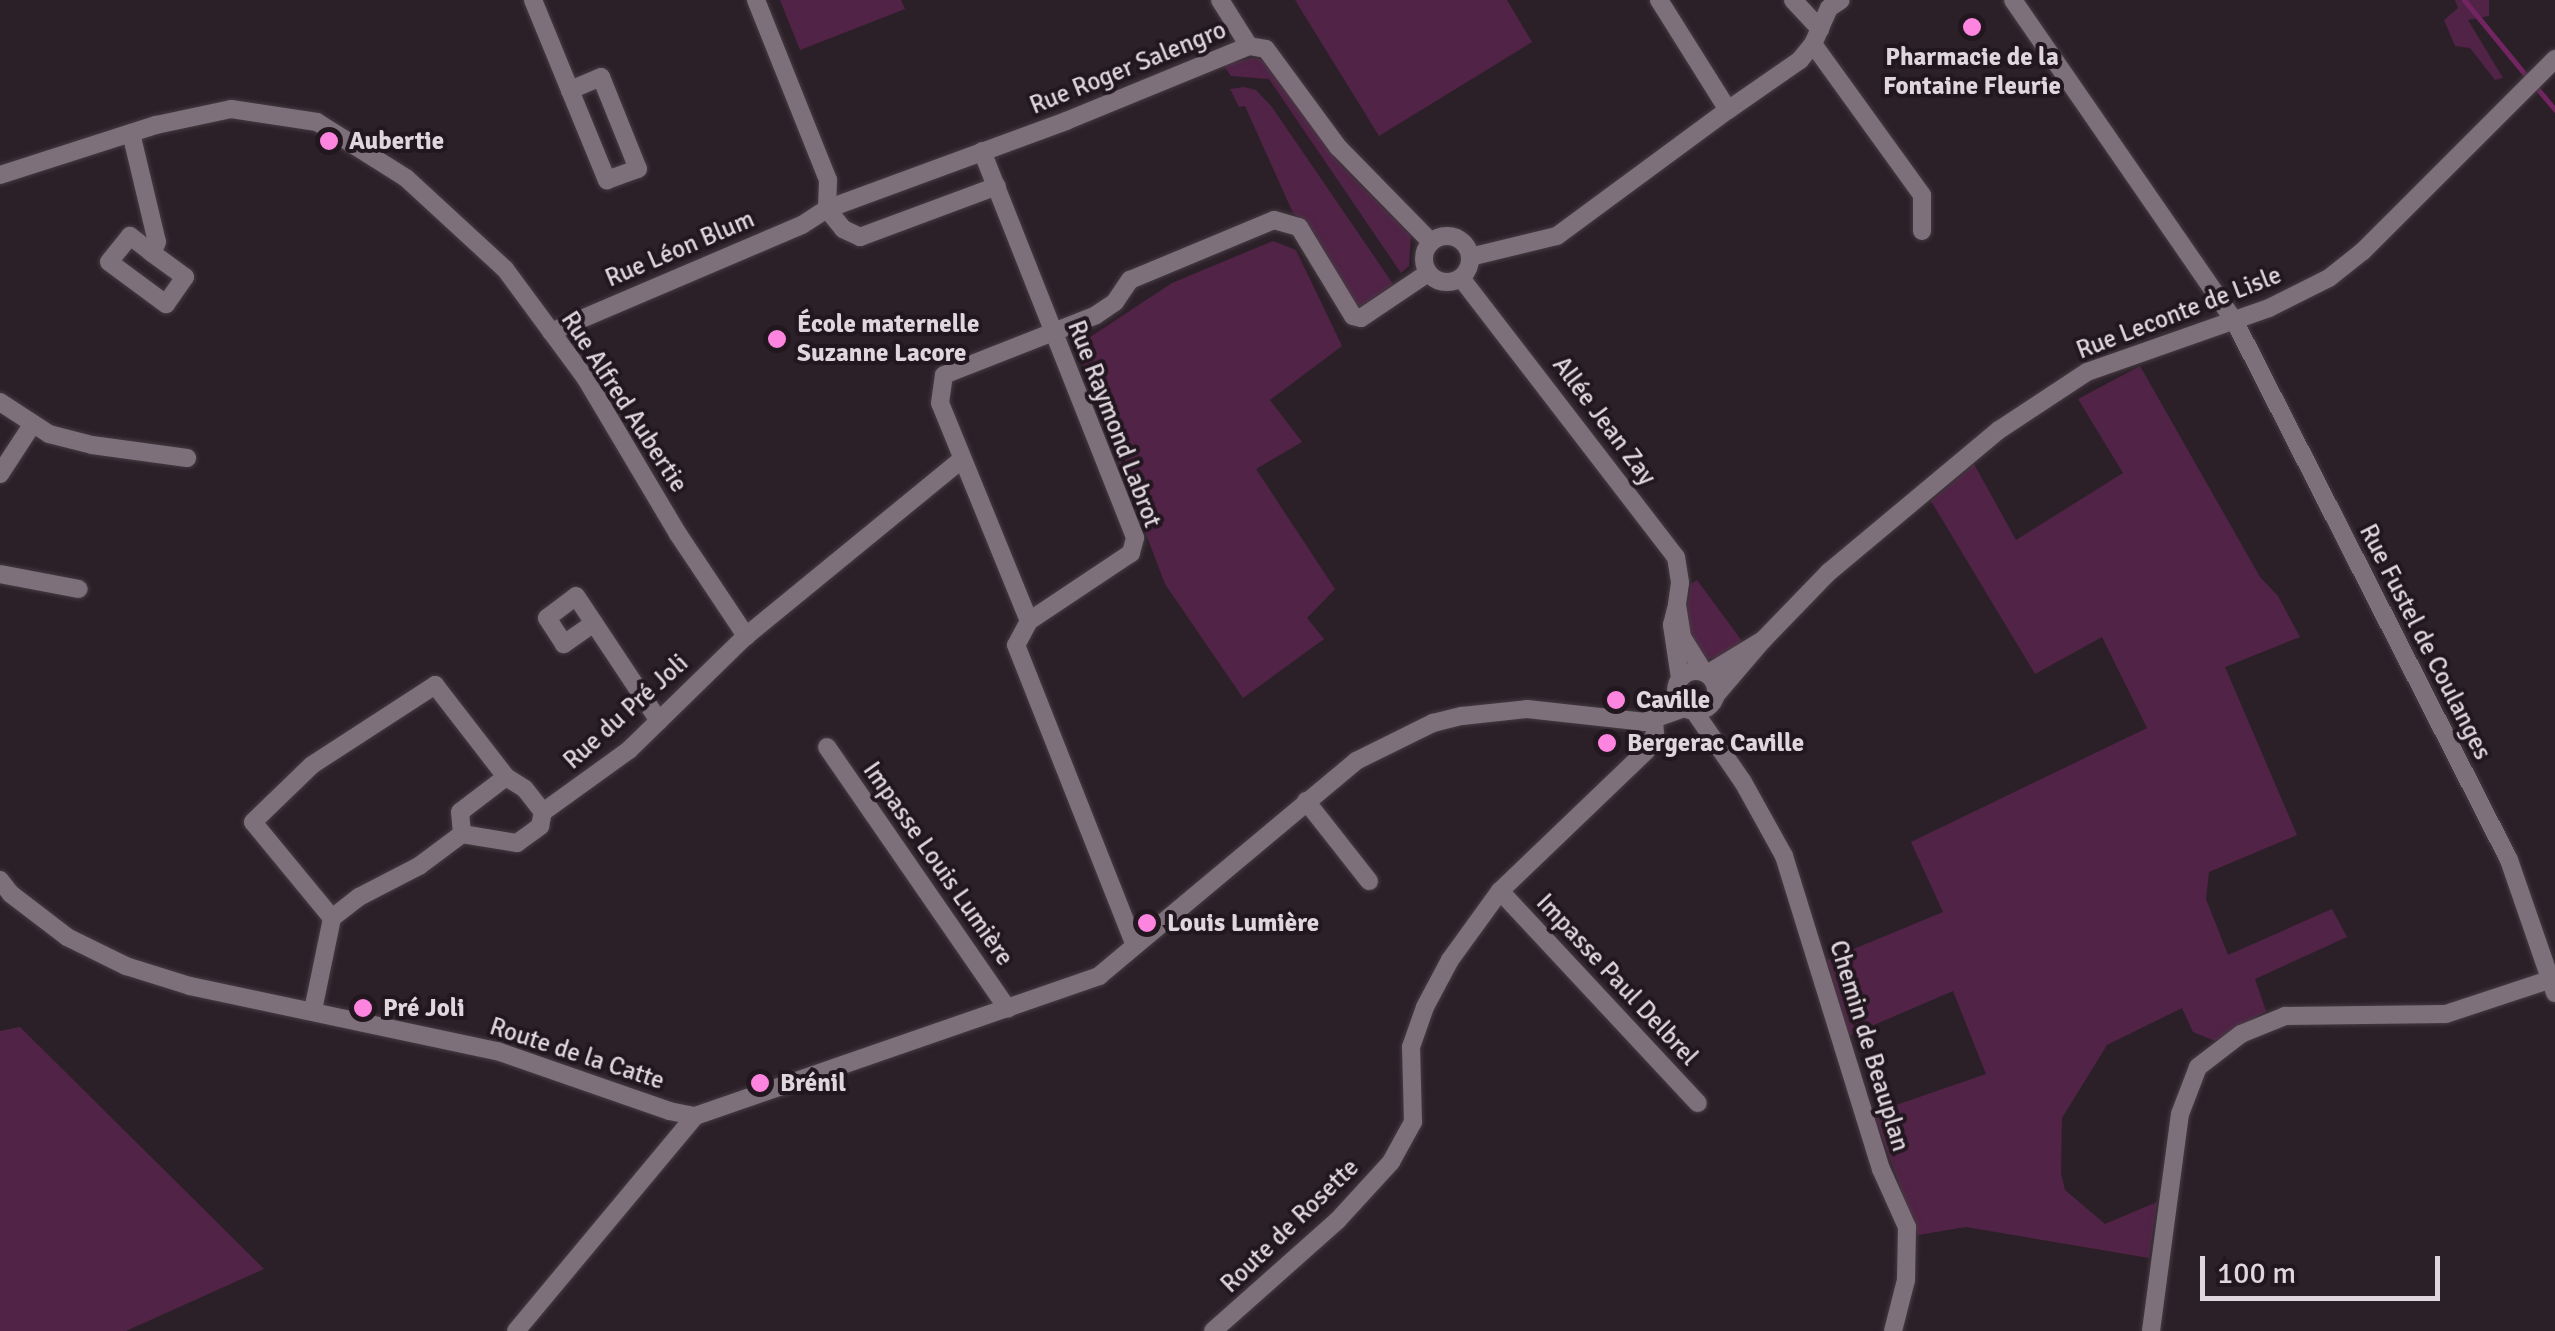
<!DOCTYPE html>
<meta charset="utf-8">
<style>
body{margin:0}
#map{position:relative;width:2555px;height:1331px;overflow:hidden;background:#2c2028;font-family:Signika,sans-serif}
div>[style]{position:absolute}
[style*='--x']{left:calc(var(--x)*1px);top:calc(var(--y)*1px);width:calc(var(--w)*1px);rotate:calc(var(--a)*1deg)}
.green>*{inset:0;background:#512346}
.stream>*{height:5px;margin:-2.5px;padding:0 2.5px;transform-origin:2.5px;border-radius:2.5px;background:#722560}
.roads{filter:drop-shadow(0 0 2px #453b42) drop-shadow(0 0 2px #453b42)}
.street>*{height:18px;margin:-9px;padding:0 9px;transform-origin:9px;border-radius:9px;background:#7e707a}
.street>.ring{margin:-9px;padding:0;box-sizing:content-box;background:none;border:18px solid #7e707a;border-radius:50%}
.dots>*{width:28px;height:28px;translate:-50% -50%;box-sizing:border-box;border:5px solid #22171f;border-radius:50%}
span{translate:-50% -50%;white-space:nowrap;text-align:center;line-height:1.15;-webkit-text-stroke:8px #22171f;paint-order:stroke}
.poi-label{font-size:25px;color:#dfd7dd;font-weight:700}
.left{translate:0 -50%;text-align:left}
.street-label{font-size:25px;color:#dfd7dd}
.scale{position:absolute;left:2200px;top:1256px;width:240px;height:45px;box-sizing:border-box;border:5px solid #dfd7dd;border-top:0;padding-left:12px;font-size:30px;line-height:35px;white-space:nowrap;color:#dfd7dd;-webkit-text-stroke:8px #22171f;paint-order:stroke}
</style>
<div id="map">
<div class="green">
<i style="clip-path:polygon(780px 0,901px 0,905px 9px,800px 50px)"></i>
<i style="clip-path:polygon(1295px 0,1507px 0,1532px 42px,1379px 136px)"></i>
<i style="clip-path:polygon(2455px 0,2489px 0,2489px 16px,2468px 20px,2503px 78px,2495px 80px,2470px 48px,2455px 46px,2444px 20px,2458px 8px)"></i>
<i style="clip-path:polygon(1252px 58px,1265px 60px,1277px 73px,1337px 161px,1411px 236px,1409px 266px,1401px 273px,1269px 79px,1231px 76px,1223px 65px)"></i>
<i style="clip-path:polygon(1244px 87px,1256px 90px,1272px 107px,1393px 284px,1362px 306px,1354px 304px,1312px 229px,1293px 213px,1245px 106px,1239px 107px,1230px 89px)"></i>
<i style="clip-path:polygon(1273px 241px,1296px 250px,1342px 346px,1270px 400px,1302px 442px,1256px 469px,1335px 589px,1307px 618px,1324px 639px,1243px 698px,1165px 584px,1075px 347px,1172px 283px)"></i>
<i style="clip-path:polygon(2140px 366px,2260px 577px,2278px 596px,2300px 637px,2225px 667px,2297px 835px,2209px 872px,2206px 899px,2228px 955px,2332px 909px,2347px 937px,2255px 979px,2266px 1011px,2215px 1041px,2193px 1032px,2182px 1008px,2107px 1045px,2062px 1118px,2061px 1174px,2065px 1190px,2105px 1224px,2157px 1202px,2149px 1258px,1966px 1227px,1918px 1235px,1873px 1113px,1986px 1074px,1953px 991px,1848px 1036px,1827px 960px,1943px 912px,1911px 842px,2147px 728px,2102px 637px,2035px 674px,1931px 501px,1974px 464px,2016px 540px,2123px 473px,2078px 399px)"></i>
<i style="clip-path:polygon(1697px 580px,1742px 641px,1717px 658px,1706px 659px,1695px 648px,1685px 619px,1691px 584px)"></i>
<i style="clip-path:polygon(20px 1027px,264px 1269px,126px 1331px,0 1331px,0 1031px)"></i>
</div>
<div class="stream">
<i style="--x:2464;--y:0;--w:102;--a:50.6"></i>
<i style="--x:2536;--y:87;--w:30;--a:50"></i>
</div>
<div class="roads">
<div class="street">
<i style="--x:533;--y:0;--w:195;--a:67.7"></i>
<i style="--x:607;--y:180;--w:33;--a:-20"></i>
<i style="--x:638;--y:169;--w:99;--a:-111.9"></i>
<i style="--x:601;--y:77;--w:34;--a:157"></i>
<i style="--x:756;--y:0;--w:194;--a:68.2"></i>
<i style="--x:828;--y:180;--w:29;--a:92"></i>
<i style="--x:1220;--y:0;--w:54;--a:57.8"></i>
<i style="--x:1659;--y:0;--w:130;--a:57.9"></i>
<i style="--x:1728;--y:110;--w:88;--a:-34.8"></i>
<i style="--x:1800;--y:60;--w:21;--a:-51"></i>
<i style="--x:1813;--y:44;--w:39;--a:-66"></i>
<i style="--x:1829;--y:8;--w:14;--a:-34"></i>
<i style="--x:1793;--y:0;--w:40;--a:47"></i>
<i style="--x:2013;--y:0;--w:389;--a:55.4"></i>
<i style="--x:2234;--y:320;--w:606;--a:63.01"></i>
<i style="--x:2509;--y:860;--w:141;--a:70.9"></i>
<i style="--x:1813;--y:44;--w:186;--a:54.2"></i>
<i style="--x:1922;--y:195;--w:36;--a:90"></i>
<i style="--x:131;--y:133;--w:112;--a:76.6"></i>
<i style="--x:157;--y:242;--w:12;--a:114"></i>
<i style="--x:152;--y:253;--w:28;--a:-142"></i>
<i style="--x:130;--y:236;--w:33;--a:129"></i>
<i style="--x:109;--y:262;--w:71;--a:36.4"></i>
<i style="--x:166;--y:304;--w:33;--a:-55"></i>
<i style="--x:185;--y:277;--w:41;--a:-144"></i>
<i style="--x:982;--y:151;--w:416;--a:68.4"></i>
<i style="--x:1135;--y:538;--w:16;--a:105"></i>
<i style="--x:1131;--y:553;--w:123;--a:146.3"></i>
<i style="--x:1029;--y:621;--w:27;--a:118"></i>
<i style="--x:1016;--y:645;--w:323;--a:68.4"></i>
<i style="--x:0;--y:175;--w:164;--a:-17.8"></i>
<i style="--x:156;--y:125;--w:77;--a:-12"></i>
<i style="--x:231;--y:109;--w:87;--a:8.6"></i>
<i style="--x:317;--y:122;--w:105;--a:32.2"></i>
<i style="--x:406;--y:178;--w:134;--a:42.6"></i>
<i style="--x:505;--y:269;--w:137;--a:53.6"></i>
<i style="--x:586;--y:379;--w:180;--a:59.3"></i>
<i style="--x:678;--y:534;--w:123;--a:56.3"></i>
<i style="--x:827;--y:209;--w:26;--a:51"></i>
<i style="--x:843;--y:229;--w:19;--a:25"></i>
<i style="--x:860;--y:237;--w:146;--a:-20.4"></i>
<i class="ring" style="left:1424px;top:236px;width:28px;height:28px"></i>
<i style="--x:1470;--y:257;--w:89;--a:-13.6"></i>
<i style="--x:1557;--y:236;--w:212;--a:-36.4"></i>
<i style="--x:1461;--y:278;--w:352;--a:52.4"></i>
<i style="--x:1676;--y:557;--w:26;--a:81"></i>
<i style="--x:1680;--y:583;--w:22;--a:98"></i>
<i style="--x:551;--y:332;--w:273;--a:-23.1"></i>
<i style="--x:802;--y:225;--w:30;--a:-33"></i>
<i style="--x:827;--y:209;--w:255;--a:-20.2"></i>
<i style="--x:1066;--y:121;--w:198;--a:-22.3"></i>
<i style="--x:1249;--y:46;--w:17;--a:10"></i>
<i style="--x:1266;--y:49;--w:122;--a:53.7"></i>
<i style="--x:1338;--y:147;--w:133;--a:45.6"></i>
<i style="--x:0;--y:402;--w:59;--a:33.1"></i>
<i style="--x:49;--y:434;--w:44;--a:14.3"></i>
<i style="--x:92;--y:445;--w:96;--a:7.8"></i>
<i style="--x:0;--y:474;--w:59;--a:-56.9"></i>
<i style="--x:0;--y:574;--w:80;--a:10.8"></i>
<i style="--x:1029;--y:621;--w:235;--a:-112.2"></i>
<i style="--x:940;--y:403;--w:28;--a:-82"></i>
<i style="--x:944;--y:375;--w:163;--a:-21.5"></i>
<i style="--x:1096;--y:315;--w:23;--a:-34"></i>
<i style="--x:1115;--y:302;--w:27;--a:-56"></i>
<i style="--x:1130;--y:280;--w:156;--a:-22.6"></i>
<i style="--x:1274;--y:220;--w:26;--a:16"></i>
<i style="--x:1299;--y:227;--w:104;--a:58.8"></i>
<i style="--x:1353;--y:316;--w:8;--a:14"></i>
<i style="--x:1361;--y:318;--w:81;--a:-33.9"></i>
<i style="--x:594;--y:623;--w:37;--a:145"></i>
<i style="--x:564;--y:644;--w:31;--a:-123"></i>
<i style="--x:547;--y:618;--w:36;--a:-37"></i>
<i style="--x:576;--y:596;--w:150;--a:56.4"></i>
<i style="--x:1763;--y:640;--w:95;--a:-45.9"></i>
<i style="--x:1829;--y:572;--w:222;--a:-39.9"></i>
<i style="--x:1999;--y:430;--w:105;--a:-33.4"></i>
<i style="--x:2087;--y:372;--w:193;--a:-19.4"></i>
<i style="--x:2269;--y:308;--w:67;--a:-26.6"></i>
<i style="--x:2329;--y:278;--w:43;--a:-38.5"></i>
<i style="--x:2363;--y:251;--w:272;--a:-45"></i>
<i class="ring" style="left:1676px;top:671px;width:22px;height:22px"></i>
<i style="--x:1707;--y:674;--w:66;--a:-31.3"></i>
<i style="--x:1763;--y:640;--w:72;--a:130.5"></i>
<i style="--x:1680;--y:678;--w:54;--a:-98.6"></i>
<i style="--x:1672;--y:625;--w:21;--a:-76"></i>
<i style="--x:1677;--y:605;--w:32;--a:81"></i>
<i style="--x:1682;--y:637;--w:40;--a:58"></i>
<i style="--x:1694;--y:711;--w:86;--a:55.4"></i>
<i style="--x:1743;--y:782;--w:85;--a:61"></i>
<i style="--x:1784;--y:856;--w:328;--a:72.8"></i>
<i style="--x:1881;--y:1169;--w:64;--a:65.9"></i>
<i style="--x:1907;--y:1227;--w:53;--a:91.1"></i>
<i style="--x:1906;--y:1280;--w:53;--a:104.3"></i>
<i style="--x:827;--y:747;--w:318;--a:55.4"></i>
<i style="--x:1306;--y:801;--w:102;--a:51.8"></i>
<i style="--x:462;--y:834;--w:22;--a:-95"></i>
<i style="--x:460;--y:812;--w:58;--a:-37.3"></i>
<i style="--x:0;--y:880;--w:18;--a:52"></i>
<i style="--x:11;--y:894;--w:71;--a:37.5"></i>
<i style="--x:67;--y:937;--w:66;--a:26.2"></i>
<i style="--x:126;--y:966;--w:67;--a:17.4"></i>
<i style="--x:190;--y:986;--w:314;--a:12"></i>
<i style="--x:497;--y:1051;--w:182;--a:19.2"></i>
<i style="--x:669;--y:1111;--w:26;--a:11"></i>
<i style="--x:1500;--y:891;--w:290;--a:47"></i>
<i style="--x:332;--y:918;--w:124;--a:-129.5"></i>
<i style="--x:253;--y:822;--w:82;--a:-44"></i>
<i style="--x:312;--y:765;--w:147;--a:-33"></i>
<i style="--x:435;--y:685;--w:116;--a:52.3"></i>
<i style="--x:506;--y:777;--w:22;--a:32"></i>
<i style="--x:525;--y:789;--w:29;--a:52"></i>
<i style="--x:313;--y:1010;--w:94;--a:-78.3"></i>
<i style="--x:332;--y:918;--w:34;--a:-38"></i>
<i style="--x:359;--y:897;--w:68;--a:-27.3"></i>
<i style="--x:419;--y:866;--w:54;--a:-36.7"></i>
<i style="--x:462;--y:834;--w:56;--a:9.3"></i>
<i style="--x:517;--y:843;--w:29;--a:-36"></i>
<i style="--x:540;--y:826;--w:14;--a:-78"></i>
<i style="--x:543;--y:812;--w:106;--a:-35.8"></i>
<i style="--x:629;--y:750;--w:163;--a:-44.3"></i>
<i style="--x:746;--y:636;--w:276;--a:-39.3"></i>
<i style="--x:516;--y:1331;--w:280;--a:-50.2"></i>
<i style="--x:695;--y:1116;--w:428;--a:-19.1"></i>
<i style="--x:1099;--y:976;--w:335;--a:-39.9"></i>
<i style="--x:1356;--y:761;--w:86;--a:-26.3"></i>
<i style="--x:1433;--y:723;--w:30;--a:-14"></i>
<i style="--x:1462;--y:716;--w:65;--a:-6.1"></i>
<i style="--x:1527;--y:709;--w:119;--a:6.3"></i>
<i style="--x:1645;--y:722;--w:41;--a:-19.7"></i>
<i style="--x:1213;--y:1331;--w:166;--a:-41.6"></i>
<i style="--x:1337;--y:1221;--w:80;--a:-47.5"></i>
<i style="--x:1391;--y:1162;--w:46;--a:-61.2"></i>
<i style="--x:1413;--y:1122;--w:75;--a:-91.5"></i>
<i style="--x:1411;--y:1047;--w:42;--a:-70.7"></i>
<i style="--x:1425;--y:1007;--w:53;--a:-62"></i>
<i style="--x:1450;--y:960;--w:85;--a:-54.1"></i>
<i style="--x:1500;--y:891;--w:202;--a:-43.8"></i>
<i style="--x:1646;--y:751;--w:19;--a:-62"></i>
<i style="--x:1655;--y:734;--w:29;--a:-94"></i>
<i style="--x:2151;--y:1331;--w:219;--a:-82.4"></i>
<i style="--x:2180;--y:1114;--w:50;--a:-69"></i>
<i style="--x:2198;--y:1067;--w:54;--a:-37.5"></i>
<i style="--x:2241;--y:1034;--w:48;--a:-22.2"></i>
<i style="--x:2285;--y:1016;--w:161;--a:-0.7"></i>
<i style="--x:2446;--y:1014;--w:112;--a:-18.3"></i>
</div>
</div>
<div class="dots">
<i style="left:1972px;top:27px;background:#fe85df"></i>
<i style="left:329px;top:141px;background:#fe85df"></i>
<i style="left:777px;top:339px;background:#fe85df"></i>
<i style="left:1616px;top:700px;background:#fe85df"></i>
<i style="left:1607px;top:743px;background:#fe85df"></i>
<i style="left:1147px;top:923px;background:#fe85df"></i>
<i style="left:363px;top:1008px;background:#fe85df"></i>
<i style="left:760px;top:1083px;background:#fe85df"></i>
</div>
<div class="poi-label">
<span style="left:1972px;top:72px">Pharmacie de la<br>Fontaine Fleurie</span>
<span class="left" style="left:349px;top:141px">Aubertie</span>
<span class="left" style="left:797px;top:339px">École maternelle<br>Suzanne Lacore</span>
<span class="left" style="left:1636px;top:700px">Caville</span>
<span class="left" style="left:1627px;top:743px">Bergerac Caville</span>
<span class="left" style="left:1167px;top:923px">Louis Lumière</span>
<span class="left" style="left:383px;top:1008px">Pré Joli</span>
<span class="left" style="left:780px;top:1083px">Brénil</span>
</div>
<div class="street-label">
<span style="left:1128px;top:68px;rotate:-22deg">Rue Roger Salengro</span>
<span style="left:680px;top:249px;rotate:-23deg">Rue Léon Blum</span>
<span style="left:2179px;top:313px;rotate:-21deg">Rue Leconte de Lisle</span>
<span style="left:624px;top:402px;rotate:57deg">Rue Alfred Aubertie</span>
<span style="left:1604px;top:421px;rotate:53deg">Allée Jean Zay</span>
<span style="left:1114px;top:424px;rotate:69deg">Rue Raymond Labrot</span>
<span style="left:2425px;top:642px;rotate:63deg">Rue Fustel de Coulanges</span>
<span style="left:626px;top:712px;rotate:-42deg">Rue du Pré Joli</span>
<span style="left:938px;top:864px;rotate:55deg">Impasse Louis Lumière</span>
<span style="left:1617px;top:980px;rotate:47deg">Impasse Paul Delbrel</span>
<span style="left:1869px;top:1046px;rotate:73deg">Chemin de Beauplan</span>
<span style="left:577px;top:1054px;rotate:18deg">Route de la Catte</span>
<span style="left:1290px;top:1226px;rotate:-44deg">Route de Rosette</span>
</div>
<div class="scale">100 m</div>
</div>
